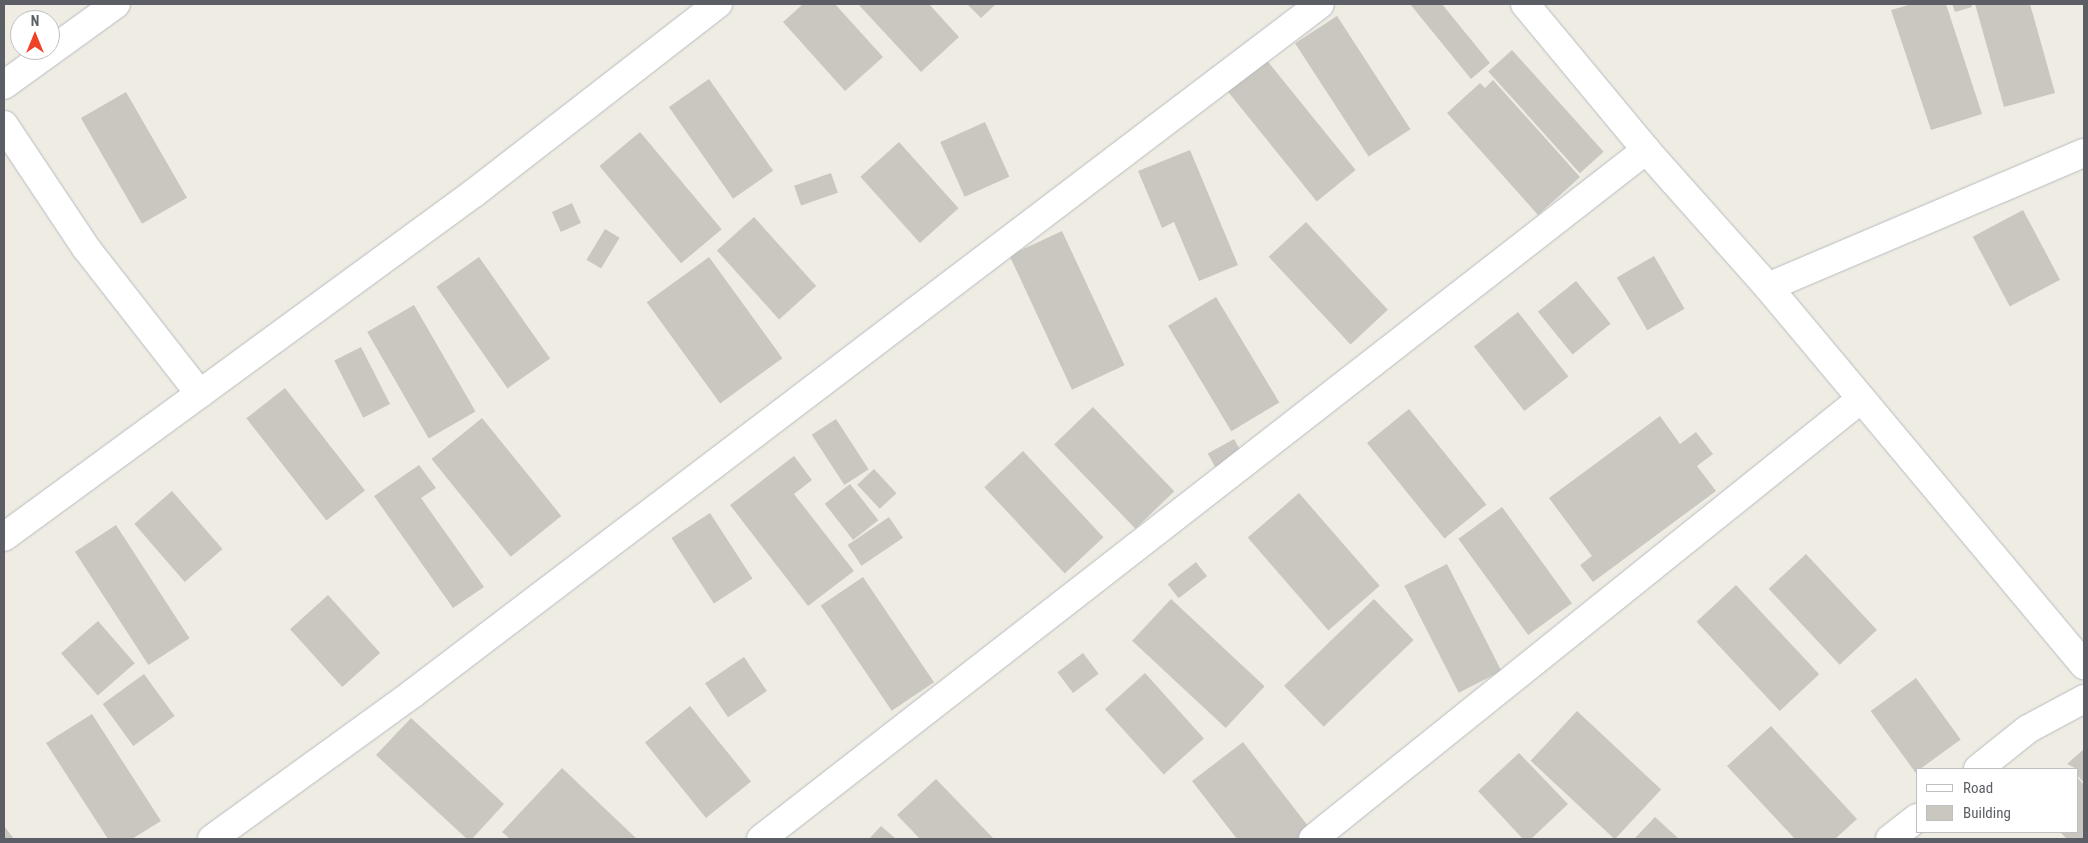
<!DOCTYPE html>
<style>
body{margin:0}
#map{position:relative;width:2088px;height:843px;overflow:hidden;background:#efede3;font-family:"Roboto Condensed",sans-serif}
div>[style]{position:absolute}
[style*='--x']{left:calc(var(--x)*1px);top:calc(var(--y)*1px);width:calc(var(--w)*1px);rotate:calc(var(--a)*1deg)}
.building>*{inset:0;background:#cac7c0;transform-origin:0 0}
.roads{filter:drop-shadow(0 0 1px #b8bbc0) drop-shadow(0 0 1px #b8bbc0)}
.minor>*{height:28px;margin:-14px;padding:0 14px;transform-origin:14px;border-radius:14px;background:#fff}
span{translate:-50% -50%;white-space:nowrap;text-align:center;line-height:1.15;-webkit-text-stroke:5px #fff;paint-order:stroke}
.frame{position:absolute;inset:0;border:5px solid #5b5f65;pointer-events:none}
.legend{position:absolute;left:1916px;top:768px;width:162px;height:65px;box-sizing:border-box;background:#fff;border:1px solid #bdbfc1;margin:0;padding:6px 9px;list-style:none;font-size:15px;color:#5b5f65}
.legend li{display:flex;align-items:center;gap:10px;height:25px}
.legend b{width:25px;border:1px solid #bdbfc1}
.north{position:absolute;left:10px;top:10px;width:50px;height:50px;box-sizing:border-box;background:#fff;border:1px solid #bdbfc1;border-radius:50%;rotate:0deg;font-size:14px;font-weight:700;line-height:20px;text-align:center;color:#5b5f65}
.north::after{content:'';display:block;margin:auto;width:18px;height:22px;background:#f04228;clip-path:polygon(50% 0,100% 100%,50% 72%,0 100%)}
</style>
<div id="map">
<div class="building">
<i style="clip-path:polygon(803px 4px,835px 4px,883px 57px,845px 91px,783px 22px)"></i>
<i style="clip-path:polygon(858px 4px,929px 4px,959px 37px,921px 72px)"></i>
<i style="clip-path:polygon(967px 4px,996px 4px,981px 18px)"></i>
<i style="clip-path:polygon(1410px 4px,1442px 4px,1490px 63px,1471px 79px)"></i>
<i style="clip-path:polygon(1912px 4px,1946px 4px,1982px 114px,1931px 130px,1891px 10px)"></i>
<i style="clip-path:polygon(1952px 4px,1971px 4px,1972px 7px,1955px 12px)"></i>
<i style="clip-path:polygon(1975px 4px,2030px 4px,2055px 93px,2004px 107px)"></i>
<i style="left:1337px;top:16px;width:135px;height:50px;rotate:57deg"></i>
<i style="left:1512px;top:50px;width:137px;height:32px;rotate:48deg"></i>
<i style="left:1265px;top:58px;width:144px;height:50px;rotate:51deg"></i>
<i style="left:709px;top:79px;width:112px;height:49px;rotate:55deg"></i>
<i style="clip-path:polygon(1493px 80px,1580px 177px,1538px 215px,1447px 113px,1480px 83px,1485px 88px)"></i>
<i style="left:126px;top:92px;width:122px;height:52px;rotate:60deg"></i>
<i style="left:985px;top:122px;width:60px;height:49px;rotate:66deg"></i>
<i style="left:640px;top:132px;width:127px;height:53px;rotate:50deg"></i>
<i style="left:899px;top:142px;width:89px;height:52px;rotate:48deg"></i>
<i style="clip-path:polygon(1190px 150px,1238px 265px,1199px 281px,1174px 222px,1162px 228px,1138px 171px)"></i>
<i style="left:831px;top:173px;width:21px;height:39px;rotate:71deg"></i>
<i style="left:572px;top:203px;width:22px;height:22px;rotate:66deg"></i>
<i style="left:2023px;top:210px;width:79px;height:57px;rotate:62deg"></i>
<i style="left:754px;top:217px;width:93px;height:50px;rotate:48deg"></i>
<i style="left:1306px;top:222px;width:120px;height:51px;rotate:47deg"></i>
<i style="left:605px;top:229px;width:17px;height:36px;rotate:31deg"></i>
<i style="left:1062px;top:231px;width:148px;height:58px;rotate:65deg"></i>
<i style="left:1654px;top:256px;width:61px;height:43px;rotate:60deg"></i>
<i style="left:479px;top:257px;width:124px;height:52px;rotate:55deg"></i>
<i style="left:709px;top:257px;width:125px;height:77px;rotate:54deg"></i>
<i style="left:1576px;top:281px;width:55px;height:49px;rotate:51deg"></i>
<i style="left:1216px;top:297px;width:123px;height:56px;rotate:59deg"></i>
<i style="left:414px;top:305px;width:123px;height:54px;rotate:60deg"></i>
<i style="left:1518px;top:312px;width:82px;height:56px;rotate:52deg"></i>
<i style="left:361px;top:347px;width:64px;height:30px;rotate:63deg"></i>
<i style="left:285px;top:388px;width:130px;height:49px;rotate:52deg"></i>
<i style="left:1093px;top:407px;width:117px;height:54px;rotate:46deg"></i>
<i style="left:1409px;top:409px;width:123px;height:54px;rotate:51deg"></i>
<i style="clip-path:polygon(1660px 416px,1680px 444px,1696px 432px,1713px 454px,1697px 466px,1716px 491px,1593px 582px,1580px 565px,1592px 556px,1549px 498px)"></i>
<i style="left:482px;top:418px;width:126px;height:65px;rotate:51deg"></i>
<i style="left:836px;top:419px;width:60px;height:29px;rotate:57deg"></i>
<i style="left:1234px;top:439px;width:21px;height:30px;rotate:61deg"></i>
<i style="left:1023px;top:451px;width:118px;height:53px;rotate:47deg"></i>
<i style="clip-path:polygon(794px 456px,812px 480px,794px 494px,854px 571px,808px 606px,730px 505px)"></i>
<i style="clip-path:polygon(419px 465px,436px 488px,421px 498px,484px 587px,453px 608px,374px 496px)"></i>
<i style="left:874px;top:469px;width:33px;height:23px;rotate:47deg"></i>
<i style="left:850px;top:484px;width:46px;height:32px;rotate:52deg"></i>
<i style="left:172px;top:491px;width:77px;height:50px;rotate:49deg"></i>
<i style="left:1299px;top:493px;width:123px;height:68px;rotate:49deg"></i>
<i style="left:1502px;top:507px;width:119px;height:54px;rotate:54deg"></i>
<i style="left:710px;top:513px;width:78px;height:46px;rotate:57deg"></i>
<i style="left:889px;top:517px;width:25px;height:50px;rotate:56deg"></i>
<i style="left:116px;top:525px;width:135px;height:49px;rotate:57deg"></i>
<i style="left:1806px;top:554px;width:104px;height:51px;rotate:47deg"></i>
<i style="left:1196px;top:562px;width:18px;height:36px;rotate:52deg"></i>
<i style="left:1447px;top:564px;width:120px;height:48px;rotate:63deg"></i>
<i style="left:863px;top:577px;width:127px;height:51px;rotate:56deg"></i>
<i style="left:1736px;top:585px;width:122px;height:54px;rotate:47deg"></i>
<i style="left:328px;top:595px;width:78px;height:51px;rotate:48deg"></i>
<i style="left:1171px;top:599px;width:128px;height:57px;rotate:43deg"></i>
<i style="left:1374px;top:599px;width:57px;height:125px;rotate:46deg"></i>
<i style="left:98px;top:621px;width:56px;height:49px;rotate:49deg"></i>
<i style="left:1083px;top:653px;width:26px;height:32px;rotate:53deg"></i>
<i style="left:744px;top:657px;width:41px;height:47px;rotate:56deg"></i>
<i style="left:1145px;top:673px;width:88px;height:54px;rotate:48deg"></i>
<i style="left:144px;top:674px;width:52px;height:51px;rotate:54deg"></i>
<i style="left:1916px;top:678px;width:76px;height:56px;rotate:54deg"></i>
<i style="left:690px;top:706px;width:97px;height:58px;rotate:51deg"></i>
<i style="left:1577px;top:711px;width:115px;height:68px;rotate:43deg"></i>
<i style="clip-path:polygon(92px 714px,161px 821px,132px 839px,108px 839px,46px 743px)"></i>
<i style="clip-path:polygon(411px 718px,504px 804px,472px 839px,467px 839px,376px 755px)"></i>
<i style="clip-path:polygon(1771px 726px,1857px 819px,1835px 839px,1795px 839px,1727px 766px)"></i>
<i style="clip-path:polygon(1243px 742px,1315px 835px,1309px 839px,1237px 839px,1192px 781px)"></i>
<i style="clip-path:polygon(2084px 749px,2084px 783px,2077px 775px,2077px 769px,2067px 764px)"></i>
<i style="clip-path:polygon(1519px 753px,1568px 804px,1531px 839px,1523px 839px,1478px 791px)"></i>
<i style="clip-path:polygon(562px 768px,637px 839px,510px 839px,502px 832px)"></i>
<i style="clip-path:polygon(2077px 777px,2084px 785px,2084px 839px,2067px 839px,2060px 832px,2077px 832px)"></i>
<i style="clip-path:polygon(936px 779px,994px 839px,920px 839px,897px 815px)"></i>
<i style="clip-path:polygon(1655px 817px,1679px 839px,1634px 839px)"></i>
<i style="clip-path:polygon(4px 826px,14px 839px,4px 839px)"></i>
<i style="clip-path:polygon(881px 826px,896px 839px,869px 839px)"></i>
</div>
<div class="roads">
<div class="minor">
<i style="--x:1525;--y:4;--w:190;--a:50.3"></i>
<i style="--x:1646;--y:150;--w:183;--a:48.3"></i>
<i style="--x:1768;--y:287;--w:493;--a:50.1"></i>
<i style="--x:4;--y:85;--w:138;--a:-35.9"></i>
<i style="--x:4;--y:125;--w:148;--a:56.3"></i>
<i style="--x:86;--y:248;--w:185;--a:52"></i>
<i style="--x:1768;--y:287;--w:343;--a:-23"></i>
<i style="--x:4;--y:537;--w:582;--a:-36.2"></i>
<i style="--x:474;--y:193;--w:309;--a:-37.8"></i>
<i style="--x:1978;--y:769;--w:64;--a:-38.7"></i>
<i style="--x:2028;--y:729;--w:64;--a:-28.2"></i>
<i style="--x:212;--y:839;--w:247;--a:-35.9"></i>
<i style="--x:412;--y:694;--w:1140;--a:-37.23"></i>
<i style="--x:761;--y:839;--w:1122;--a:-37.9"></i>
<i style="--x:1313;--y:839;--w:703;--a:-38.76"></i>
<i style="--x:1890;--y:839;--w:34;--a:-38"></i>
</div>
</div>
<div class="frame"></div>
<ul class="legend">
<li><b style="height:6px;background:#fff"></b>Road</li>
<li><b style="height:14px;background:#cac7c0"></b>Building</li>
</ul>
<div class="north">N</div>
</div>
